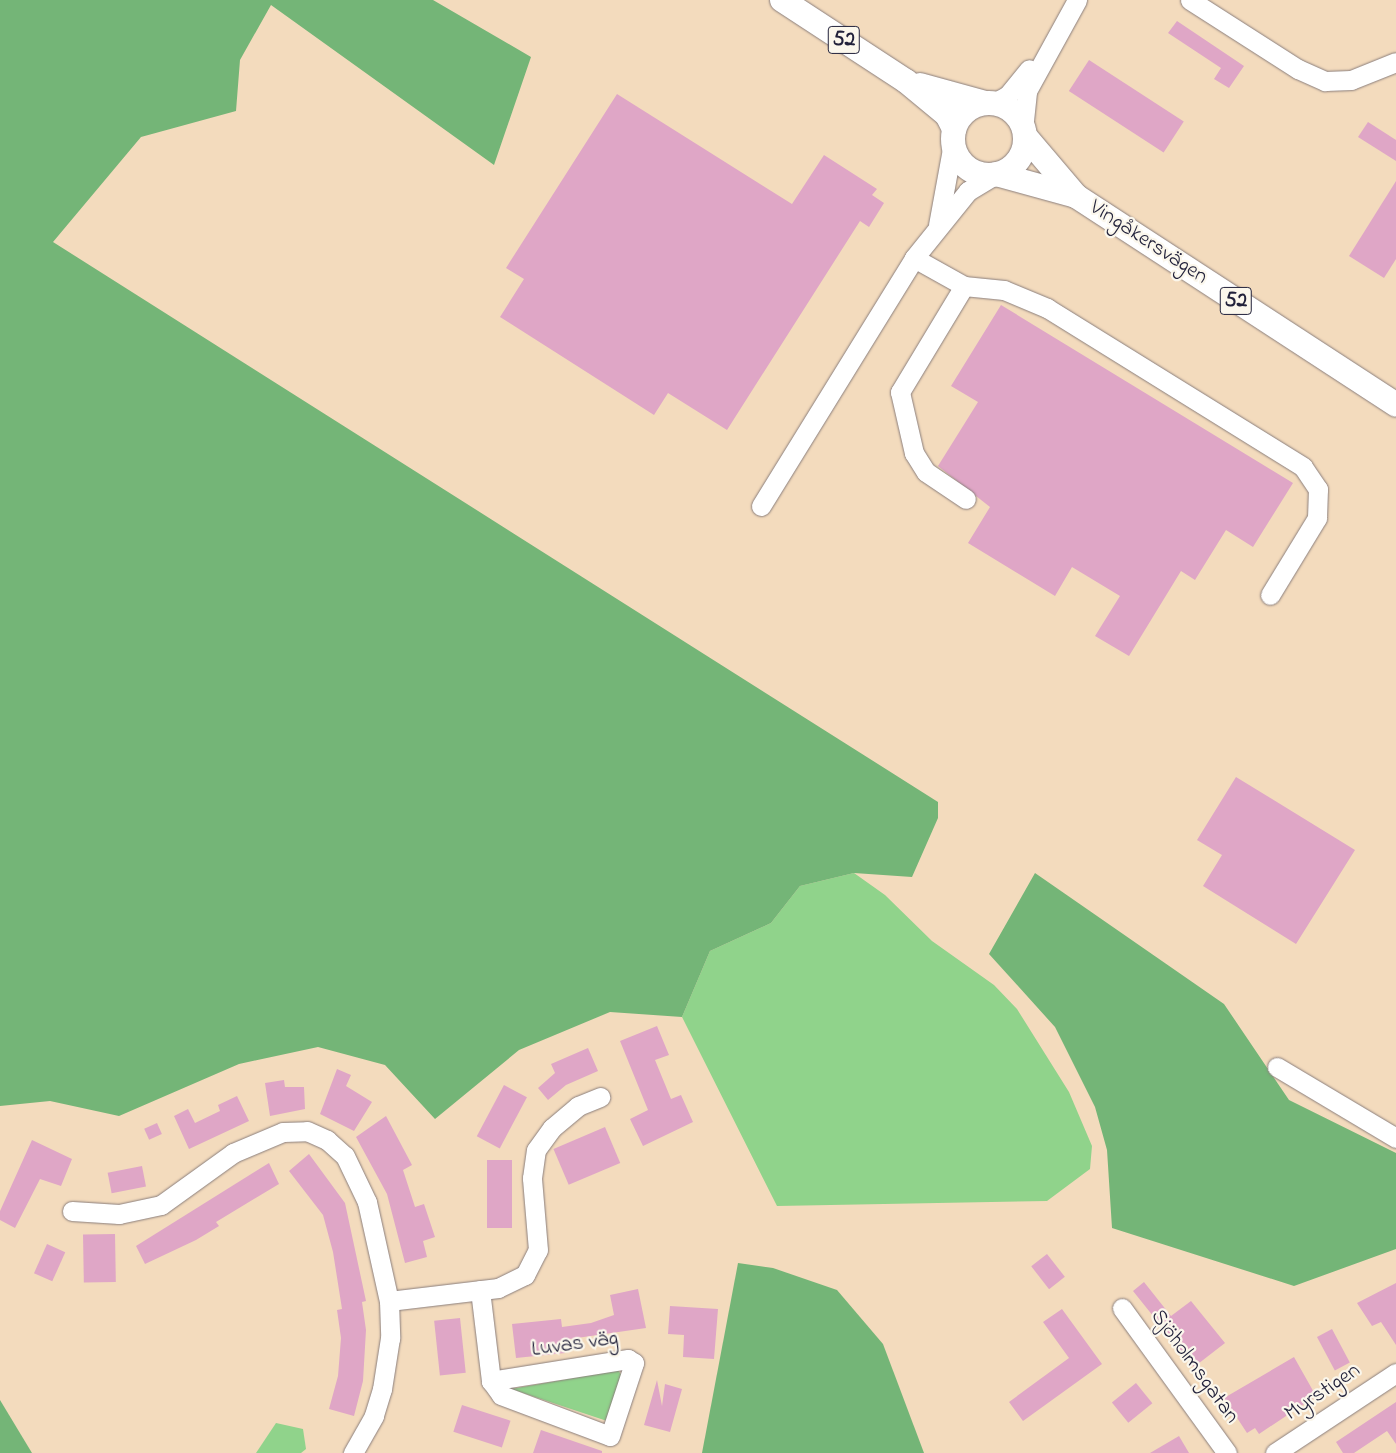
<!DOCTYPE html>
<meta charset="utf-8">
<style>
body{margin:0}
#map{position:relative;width:1396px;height:1453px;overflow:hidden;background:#f3dbbd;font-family:"Indie Flower",sans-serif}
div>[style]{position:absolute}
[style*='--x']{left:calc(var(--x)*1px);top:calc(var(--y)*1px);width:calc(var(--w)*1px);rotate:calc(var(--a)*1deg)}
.green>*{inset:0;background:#90d38b}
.forest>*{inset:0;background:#74b577}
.building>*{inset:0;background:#dfa6c6;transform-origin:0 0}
.roads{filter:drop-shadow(0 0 1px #8a7e7c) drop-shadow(0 0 1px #8a7e7c)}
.minor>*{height:19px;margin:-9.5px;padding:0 9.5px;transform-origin:9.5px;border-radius:9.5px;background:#fff}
.major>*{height:24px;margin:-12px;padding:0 12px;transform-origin:12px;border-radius:12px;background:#fff}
.major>.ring{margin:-12px;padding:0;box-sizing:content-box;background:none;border:24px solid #fff;border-radius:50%}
span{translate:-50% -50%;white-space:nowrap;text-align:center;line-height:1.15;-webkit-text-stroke:4.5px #fbf7ec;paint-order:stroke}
.shield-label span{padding:1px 4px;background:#fbf7ec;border:1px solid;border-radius:4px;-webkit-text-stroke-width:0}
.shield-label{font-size:21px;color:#22223b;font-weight:700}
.street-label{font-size:22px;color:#22223b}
</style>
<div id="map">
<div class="green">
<i style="clip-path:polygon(854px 873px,885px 895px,932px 941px,994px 985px,1017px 1009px,1069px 1092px,1092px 1146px,1090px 1169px,1047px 1201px,777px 1206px,682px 1017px,710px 951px,771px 923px,800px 886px)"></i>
<i style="clip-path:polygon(618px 1370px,622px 1376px,607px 1421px,511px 1389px)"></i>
<i style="clip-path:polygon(276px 1423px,303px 1429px,306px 1449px,301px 1453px,256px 1453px)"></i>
</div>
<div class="forest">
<i style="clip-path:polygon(0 0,433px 0,531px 57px,494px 165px,271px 5px,240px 60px,236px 111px,141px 137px,53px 242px,938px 802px,938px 818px,912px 877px,854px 873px,800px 886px,771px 923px,710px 951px,682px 1017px,610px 1012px,519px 1050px,435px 1119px,385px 1065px,318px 1047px,239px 1064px,119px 1116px,50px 1101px,0 1106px)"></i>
<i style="clip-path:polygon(1035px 873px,1224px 1004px,1289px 1100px,1396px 1153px,1396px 1249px,1294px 1286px,1112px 1228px,1107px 1150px,1095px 1107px,1055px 1027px,989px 954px)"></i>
<i style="clip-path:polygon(738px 1263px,773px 1268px,837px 1290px,883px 1344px,924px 1453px,702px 1453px)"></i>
<i style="clip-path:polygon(0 1400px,32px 1453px,0 1453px)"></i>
</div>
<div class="building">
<i style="clip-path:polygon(1177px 21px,1244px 66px,1229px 88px,1214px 79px,1221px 68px,1168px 33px)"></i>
<i style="left:1089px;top:60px;width:113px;height:37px;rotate:33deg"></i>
<i style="clip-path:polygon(617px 94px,792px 204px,824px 155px,877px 189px,872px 195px,884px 203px,869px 227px,860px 221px,727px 430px,668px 393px,654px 415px,500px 317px,524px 279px,506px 268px)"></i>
<i style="clip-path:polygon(1368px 122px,1396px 140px,1396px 161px,1358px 137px)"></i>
<i style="clip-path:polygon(1396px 181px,1396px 259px,1384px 278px,1349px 256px)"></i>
<i style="clip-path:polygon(1001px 305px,1293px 483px,1253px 547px,1226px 530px,1195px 580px,1181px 571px,1129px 656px,1095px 636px,1120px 596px,1072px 567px,1055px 596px,968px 543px,990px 507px,938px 466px,978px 402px,951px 386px)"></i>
<i style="clip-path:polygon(1236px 777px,1355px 850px,1296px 944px,1203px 886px,1222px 855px,1197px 840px)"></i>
<i style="clip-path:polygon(657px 1026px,669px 1055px,655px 1060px,671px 1099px,681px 1095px,693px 1122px,643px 1146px,630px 1119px,648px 1110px,620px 1041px)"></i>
<i style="clip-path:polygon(588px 1048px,598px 1071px,566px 1085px,548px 1100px,538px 1088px,555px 1073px,551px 1064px)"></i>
<i style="clip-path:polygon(337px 1069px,351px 1075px,346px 1086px,372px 1102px,354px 1131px,320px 1114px)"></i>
<i style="clip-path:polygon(284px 1080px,285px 1087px,304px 1087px,305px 1109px,270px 1116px,265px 1083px)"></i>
<i style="left:504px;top:1085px;width:26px;height:58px;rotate:28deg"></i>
<i style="clip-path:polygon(237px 1096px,249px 1121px,189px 1149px,174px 1116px,188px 1109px,195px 1123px,220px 1111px,218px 1105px)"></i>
<i style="clip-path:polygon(386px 1116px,412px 1165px,403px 1170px,415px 1207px,424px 1204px,435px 1237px,423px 1241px,427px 1257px,405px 1263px,387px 1194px,356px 1137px)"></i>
<i style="left:157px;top:1123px;width:12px;height:14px;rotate:66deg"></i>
<i style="left:605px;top:1127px;width:39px;height:56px;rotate:67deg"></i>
<i style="clip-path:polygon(32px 1140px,72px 1159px,61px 1186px,40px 1179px,15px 1228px,0 1220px,0 1211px)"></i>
<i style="clip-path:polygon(309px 1154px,345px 1203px,366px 1301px,362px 1302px,366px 1330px,363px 1381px,354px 1416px,329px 1409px,338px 1376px,341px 1338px,337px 1310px,342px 1309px,333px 1252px,323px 1215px,289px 1171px)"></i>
<i style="left:487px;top:1160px;width:25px;height:68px"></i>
<i style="clip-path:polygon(269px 1163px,279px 1184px,216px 1222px,219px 1226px,196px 1240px,145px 1264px,136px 1246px)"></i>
<i style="left:142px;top:1166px;width:21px;height:35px;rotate:79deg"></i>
<i style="left:115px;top:1234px;width:48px;height:32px;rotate:89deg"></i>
<i style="left:47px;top:1244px;width:20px;height:32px;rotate:24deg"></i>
<i style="left:1047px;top:1254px;width:29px;height:20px;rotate:52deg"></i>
<i style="clip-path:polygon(1144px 1282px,1171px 1316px,1191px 1301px,1225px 1343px,1194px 1367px,1133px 1291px)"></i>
<i style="clip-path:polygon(1396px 1283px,1396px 1345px,1381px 1322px,1372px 1326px,1357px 1303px)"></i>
<i style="clip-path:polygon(638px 1289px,646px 1328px,563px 1340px,565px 1353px,516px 1358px,512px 1324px,561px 1319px,562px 1327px,591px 1323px,614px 1315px,610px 1295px)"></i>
<i style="clip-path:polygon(670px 1306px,718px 1309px,714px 1359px,683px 1357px,684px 1335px,668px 1334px)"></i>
<i style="clip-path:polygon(1062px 1309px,1102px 1364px,1023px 1421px,1009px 1402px,1069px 1358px,1043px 1322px)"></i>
<i style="left:460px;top:1318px;width:55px;height:26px;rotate:84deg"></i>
<i style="left:1332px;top:1329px;width:38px;height:17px;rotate:62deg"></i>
<i style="clip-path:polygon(1294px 1357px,1316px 1396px,1259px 1434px,1255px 1428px,1247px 1433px,1224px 1398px)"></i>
<i style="clip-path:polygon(657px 1380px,662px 1406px,665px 1384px,682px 1389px,670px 1432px,644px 1425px)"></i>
<i style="left:1136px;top:1383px;width:26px;height:31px;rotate:51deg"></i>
<i style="clip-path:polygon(1396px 1402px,1396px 1444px,1387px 1431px,1354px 1453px,1343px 1453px,1336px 1442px)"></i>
<i style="left:462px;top:1405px;width:51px;height:28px;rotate:18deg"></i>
<i style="clip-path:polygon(541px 1430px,602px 1451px,602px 1453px,533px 1453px)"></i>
<i style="clip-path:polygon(1179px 1436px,1189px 1453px,1150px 1453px)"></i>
</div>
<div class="roads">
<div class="minor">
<i style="--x:1190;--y:0;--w:128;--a:32.6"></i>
<i style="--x:1298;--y:69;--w:30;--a:24"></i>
<i style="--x:1325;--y:81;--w:26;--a:-2"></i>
<i style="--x:1351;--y:80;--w:48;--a:-21.8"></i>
<i style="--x:992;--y:104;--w:18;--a:-29"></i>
<i style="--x:1008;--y:95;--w:33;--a:-51"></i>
<i style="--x:1023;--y:130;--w:39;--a:-84"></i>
<i style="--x:1027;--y:91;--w:104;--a:-61.2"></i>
<i style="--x:938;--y:225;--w:83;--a:-79.6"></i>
<i style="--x:914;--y:258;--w:57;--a:29.2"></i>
<i style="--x:964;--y:286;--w:40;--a:5.7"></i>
<i style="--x:1004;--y:290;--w:47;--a:22.7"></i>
<i style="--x:1047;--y:308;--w:301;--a:31.8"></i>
<i style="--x:1303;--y:467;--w:27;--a:56"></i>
<i style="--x:1318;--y:489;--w:29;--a:92"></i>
<i style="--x:1317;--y:518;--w:90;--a:121.4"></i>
<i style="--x:964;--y:286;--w:124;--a:121.1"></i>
<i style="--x:900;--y:392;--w:63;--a:77.1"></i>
<i style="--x:914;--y:453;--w:22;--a:58"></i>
<i style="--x:926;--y:472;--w:48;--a:34"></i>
<i style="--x:761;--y:506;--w:291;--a:-58.3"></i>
<i style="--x:914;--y:258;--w:86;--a:-51.1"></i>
<i style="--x:968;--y:191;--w:29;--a:-31"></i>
<i style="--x:1277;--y:1067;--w:139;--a:30.8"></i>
<i style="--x:72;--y:1211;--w:47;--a:3.7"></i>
<i style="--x:119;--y:1214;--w:43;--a:-12.1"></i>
<i style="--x:161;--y:1205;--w:89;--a:-35.8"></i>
<i style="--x:233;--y:1153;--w:54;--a:-22.8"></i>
<i style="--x:283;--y:1132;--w:24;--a:-2"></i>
<i style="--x:307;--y:1131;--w:22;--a:24"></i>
<i style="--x:327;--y:1140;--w:24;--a:42"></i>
<i style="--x:345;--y:1156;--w:51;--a:64.4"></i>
<i style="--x:367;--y:1202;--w:101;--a:77.5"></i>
<i style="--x:389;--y:1301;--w:37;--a:88"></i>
<i style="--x:390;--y:1338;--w:52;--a:98.9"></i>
<i style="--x:382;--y:1389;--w:28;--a:107"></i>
<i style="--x:374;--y:1416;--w:43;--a:119.6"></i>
<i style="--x:480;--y:1290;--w:92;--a:83.1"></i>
<i style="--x:491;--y:1381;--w:17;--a:54"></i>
<i style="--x:501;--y:1395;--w:116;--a:20.6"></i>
<i style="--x:610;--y:1436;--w:77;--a:-71.8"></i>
<i style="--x:634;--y:1363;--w:7;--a:-146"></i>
<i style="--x:628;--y:1359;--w:139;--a:170.9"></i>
<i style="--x:389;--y:1301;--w:110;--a:-6.8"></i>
<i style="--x:498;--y:1288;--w:30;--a:-26"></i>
<i style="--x:525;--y:1275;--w:28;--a:-63"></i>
<i style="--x:538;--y:1250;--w:72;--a:-94.8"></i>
<i style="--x:532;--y:1178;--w:28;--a:-82"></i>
<i style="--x:536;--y:1150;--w:27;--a:-54"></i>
<i style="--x:552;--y:1128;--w:34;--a:-40"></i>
<i style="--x:578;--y:1106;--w:24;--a:-22"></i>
<i style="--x:1122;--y:1308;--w:179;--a:54.1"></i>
<i style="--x:1275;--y:1453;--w:145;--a:-33.5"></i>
</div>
<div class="major">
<i style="--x:782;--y:0;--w:148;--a:33.2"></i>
<i style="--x:906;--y:81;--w:53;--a:39.7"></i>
<i style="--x:947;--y:115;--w:16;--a:63"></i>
<i style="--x:920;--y:85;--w:67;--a:15.5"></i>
<i class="ring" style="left:953px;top:103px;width:48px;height:48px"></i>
<i style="--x:1025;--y:136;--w:79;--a:49.6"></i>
<i style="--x:996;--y:174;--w:83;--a:15.4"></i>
<i style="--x:1076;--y:196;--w:382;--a:33.1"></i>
</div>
</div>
<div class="shield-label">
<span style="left:844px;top:40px">52</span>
<span style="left:1236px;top:301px">52</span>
</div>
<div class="street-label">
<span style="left:1148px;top:243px;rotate:33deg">Vingåkersvägen</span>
<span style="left:575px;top:1345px;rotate:-8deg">Luvas väg</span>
<span style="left:1194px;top:1367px;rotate:54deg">Sjöholmsgatan</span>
<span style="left:1323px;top:1393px;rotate:-34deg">Myrstigen</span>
</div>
</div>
